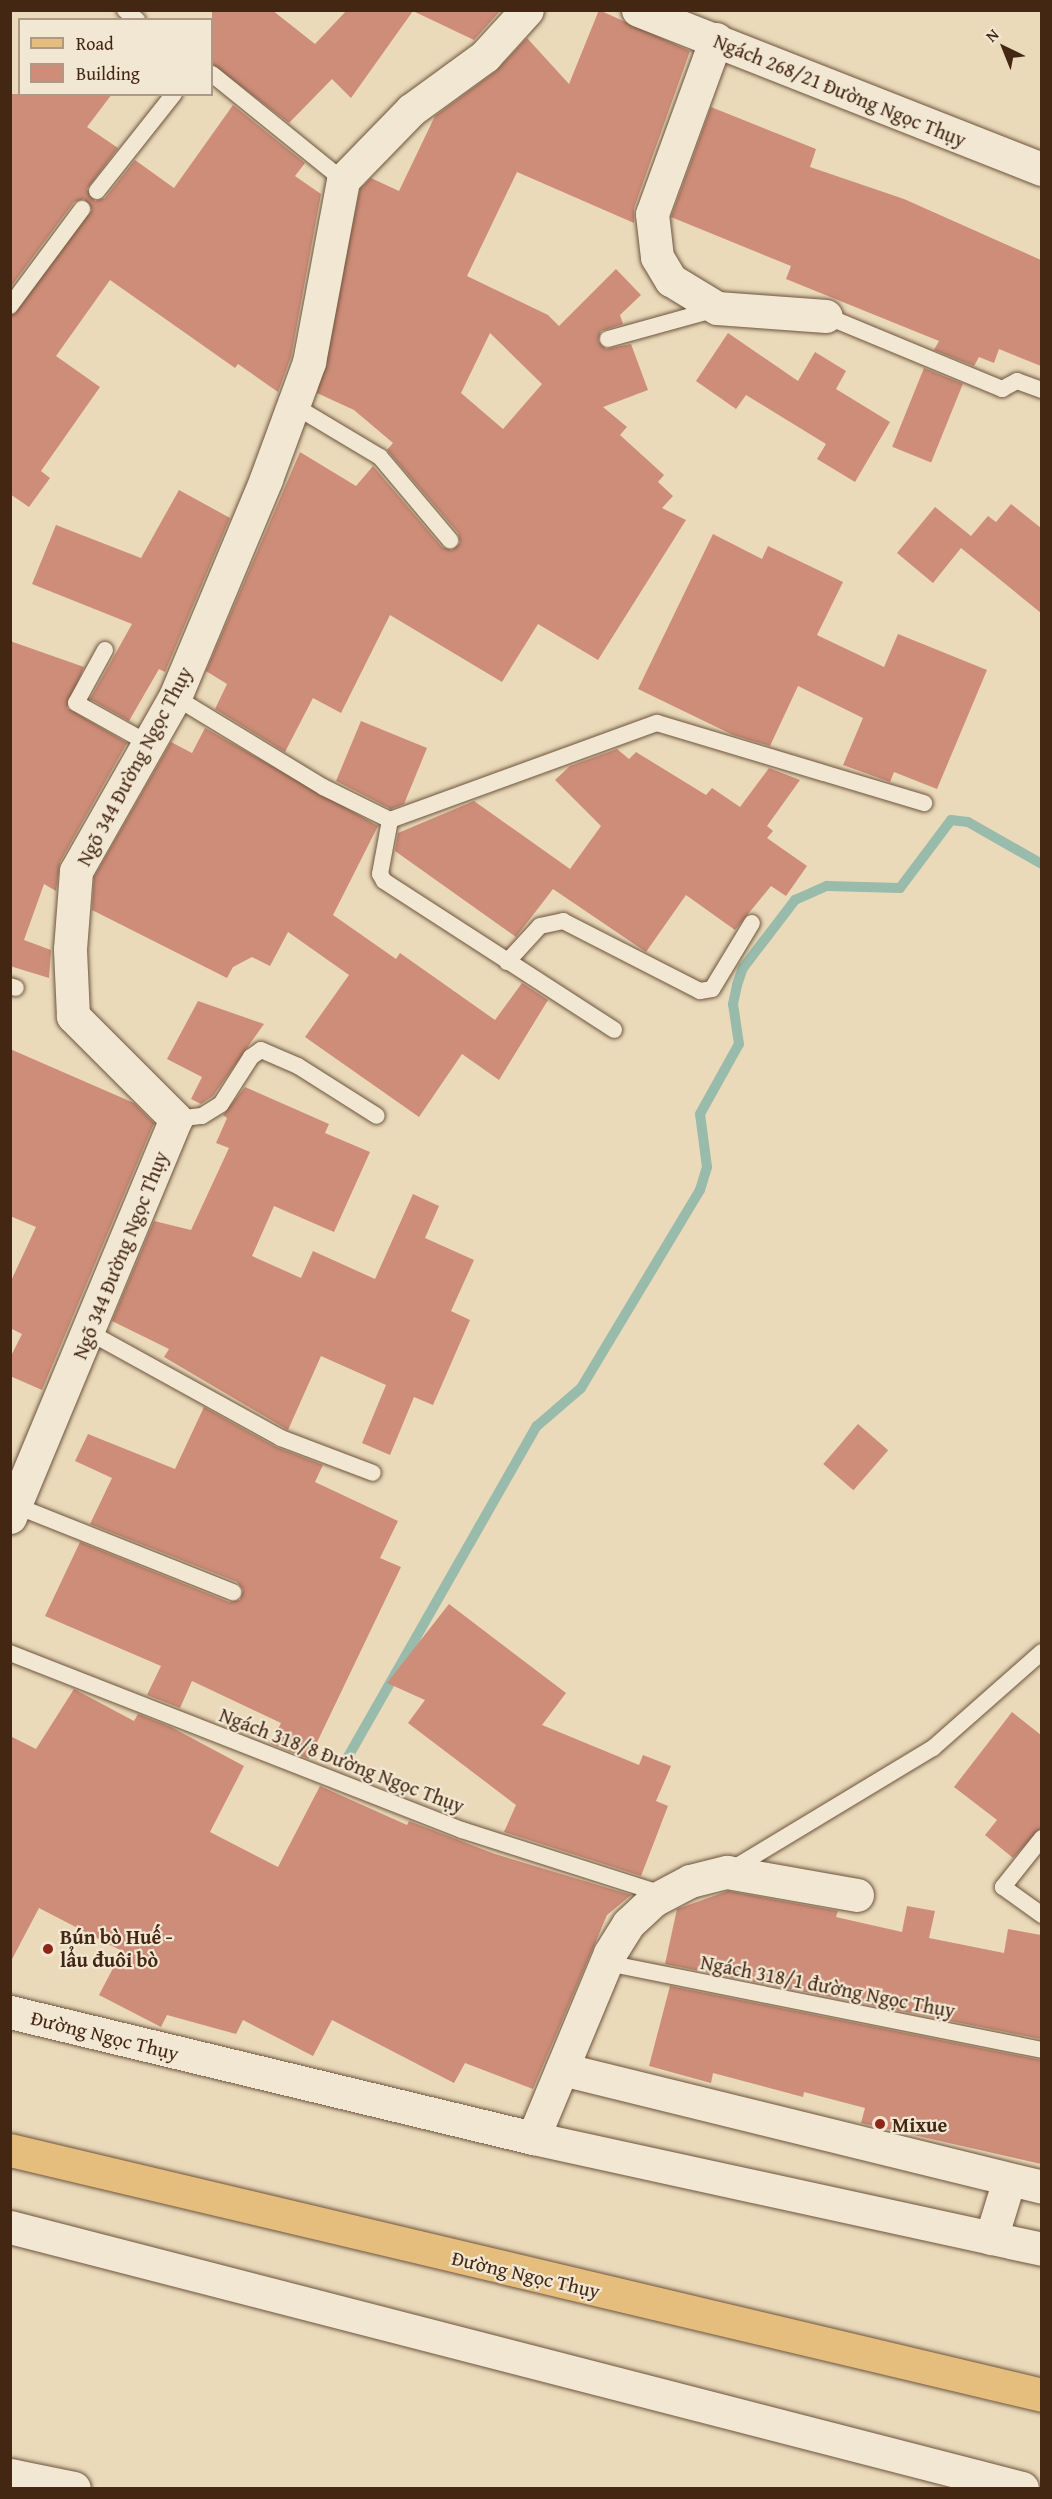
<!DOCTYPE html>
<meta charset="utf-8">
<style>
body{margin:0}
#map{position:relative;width:1052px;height:2499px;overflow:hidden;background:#eadaba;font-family:"Gentium Book Plus",serif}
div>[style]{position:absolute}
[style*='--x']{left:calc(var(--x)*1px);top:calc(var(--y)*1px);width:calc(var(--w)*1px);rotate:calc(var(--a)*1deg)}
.stream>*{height:10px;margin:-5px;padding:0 5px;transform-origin:5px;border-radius:5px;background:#98bbac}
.building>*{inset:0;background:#ce8d79;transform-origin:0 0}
.roads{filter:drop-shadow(0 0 2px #6e543d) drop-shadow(0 0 2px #6e543d)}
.service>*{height:16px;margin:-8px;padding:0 8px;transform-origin:8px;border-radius:8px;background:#f1e7d2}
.minor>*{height:33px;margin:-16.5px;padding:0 16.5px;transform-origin:16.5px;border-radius:16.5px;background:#f1e7d2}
.tertiary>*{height:33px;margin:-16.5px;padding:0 16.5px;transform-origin:16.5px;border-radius:16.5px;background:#f1e7d2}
.primary>*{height:33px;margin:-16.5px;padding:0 16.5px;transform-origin:16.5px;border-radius:16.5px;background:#e5bd7d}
.dots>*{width:16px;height:16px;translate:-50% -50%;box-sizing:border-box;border:3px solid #f1e7d2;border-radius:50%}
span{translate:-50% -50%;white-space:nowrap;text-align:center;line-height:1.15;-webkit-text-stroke:4.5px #f1e7d2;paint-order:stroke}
.street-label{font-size:20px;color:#442713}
.poi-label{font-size:20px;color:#442713;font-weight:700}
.left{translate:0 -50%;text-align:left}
.frame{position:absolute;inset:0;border:12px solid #442713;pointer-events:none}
.legend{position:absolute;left:18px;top:18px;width:195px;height:78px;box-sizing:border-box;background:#f1e7d2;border:2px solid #ac9a86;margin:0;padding:8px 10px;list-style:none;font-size:18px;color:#442713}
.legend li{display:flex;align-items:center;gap:12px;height:30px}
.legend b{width:30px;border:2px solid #ac9a86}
.north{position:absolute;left:974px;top:18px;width:60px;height:60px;-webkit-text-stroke:4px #f1e7d2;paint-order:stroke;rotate:317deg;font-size:16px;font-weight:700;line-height:24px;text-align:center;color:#442713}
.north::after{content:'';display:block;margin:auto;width:21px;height:27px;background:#442713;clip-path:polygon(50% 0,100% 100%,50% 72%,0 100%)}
</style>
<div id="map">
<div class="stream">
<i style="--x:345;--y:1762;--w:387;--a:-60.3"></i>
<i style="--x:537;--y:1426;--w:58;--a:-40.8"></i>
<i style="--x:581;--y:1388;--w:231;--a:-59"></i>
<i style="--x:700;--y:1190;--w:24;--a:-73"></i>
<i style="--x:707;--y:1167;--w:53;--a:-97.5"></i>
<i style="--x:700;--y:1114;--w:80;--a:-60.9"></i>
<i style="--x:739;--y:1044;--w:40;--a:-98.5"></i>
<i style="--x:733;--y:1004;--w:19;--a:-78"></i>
<i style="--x:737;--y:985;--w:18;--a:-71"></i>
<i style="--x:743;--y:968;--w:86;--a:-52.6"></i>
<i style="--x:795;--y:900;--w:35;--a:-24"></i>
<i style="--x:827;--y:886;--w:73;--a:1.6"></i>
<i style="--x:900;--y:888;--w:85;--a:-53.1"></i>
<i style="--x:951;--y:820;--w:17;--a:7"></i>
<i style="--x:968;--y:822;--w:85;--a:29.6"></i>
</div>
<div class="building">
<i style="clip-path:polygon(212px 10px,272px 10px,315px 44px,347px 10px,501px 10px,474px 40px,413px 11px,351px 98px,332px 79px,289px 123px,212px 64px)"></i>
<i style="clip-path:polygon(evenodd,599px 10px,690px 51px,634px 208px,634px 223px,517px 172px,467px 276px,548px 315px,559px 326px,616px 269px,641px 295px,620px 315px,623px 324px,601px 331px,598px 341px,606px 349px,631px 344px,648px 390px,603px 407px,627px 427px,620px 435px,664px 475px,658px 482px,673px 496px,662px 508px,686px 520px,598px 660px,538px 624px,502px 682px,390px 615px,341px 713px,313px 698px,285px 752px,215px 709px,227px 684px,206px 671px,300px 452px,356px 486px,373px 466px,442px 547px,452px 550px,460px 543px,458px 533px,387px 450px,393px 443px,354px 410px,317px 393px,360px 189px,371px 178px,399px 191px,435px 116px,496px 71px,527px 38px,569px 84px,599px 10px,490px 333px,542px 384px,503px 429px,461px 393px,490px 333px)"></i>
<i style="clip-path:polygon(10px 94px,112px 94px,87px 127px,118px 148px,87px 189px,95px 201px,105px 198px,135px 160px,174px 188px,233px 105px,305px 163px,295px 176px,321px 194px,291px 357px,278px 392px,238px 364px,235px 368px,110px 280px,56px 356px,100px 387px,41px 471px,50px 478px,29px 507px,10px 494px,10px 316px,92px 210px,84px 199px,74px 202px,10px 288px)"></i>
<i style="clip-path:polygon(711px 107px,816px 149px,810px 167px,904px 199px,1041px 260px,1041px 366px,999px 349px,994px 363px,979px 357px,974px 366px,934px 350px,939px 341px,786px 279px,791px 266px,671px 217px)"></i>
<i style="clip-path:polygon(728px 333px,798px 381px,815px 352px,846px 371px,836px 389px,890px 422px,855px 482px,817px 459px,826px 444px,746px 395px,736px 409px,696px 381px)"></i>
<i style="left:924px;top:368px;width:42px;height:85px;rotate:22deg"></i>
<i style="clip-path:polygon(179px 490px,230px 518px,165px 672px,159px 669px,129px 721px,90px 699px,132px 624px,32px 584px,56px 525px,141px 558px)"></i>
<i style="clip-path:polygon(1011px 504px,1041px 528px,1041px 613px,961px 548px,933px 583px,897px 553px,935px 507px,971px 536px,988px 516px,996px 522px)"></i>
<i style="clip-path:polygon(713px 534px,762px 559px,768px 546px,843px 582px,817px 635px,884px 667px,898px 634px,987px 670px,937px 789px,894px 772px,890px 782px,843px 765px,863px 718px,798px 686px,770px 746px,733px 735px,638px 689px)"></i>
<i style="clip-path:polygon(10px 641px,84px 667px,67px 708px,127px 743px,60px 862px,56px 891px,44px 884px,24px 940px,51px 950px,49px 978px,10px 966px)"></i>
<i style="clip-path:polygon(361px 721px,427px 748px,404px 804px,391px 809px,336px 781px)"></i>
<i style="clip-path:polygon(205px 728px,378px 826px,333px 915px,396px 959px,400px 953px,495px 1020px,522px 983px,548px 1000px,499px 1080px,462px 1054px,419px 1117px,305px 1037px,349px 975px,288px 932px,270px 966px,252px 957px,233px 967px,227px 978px,92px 910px,94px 877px,171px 742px,192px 753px)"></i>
<i style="clip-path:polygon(617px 749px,629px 759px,636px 752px,706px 795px,712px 788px,740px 807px,769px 768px,800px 780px,767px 826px,773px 831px,767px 838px,807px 866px,786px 896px,771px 886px,735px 930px,686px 895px,646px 952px,553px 889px,516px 937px,395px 851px,398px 833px,474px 801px,570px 869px,601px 826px,555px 780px,570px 766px)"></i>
<i style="clip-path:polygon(198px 1001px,264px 1024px,213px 1096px,201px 1104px,191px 1099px,202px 1077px,167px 1059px)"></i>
<i style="clip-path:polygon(10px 1049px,134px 1103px,154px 1123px,42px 1390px,10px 1376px,10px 1358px,22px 1334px,10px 1328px,10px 1283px,36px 1227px,10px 1216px)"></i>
<i style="clip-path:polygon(245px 1087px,329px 1124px,325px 1133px,370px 1152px,334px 1232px,274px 1206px,252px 1256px,301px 1278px,313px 1251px,375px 1279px,413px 1194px,439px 1206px,425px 1238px,474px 1260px,451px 1311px,470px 1320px,433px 1405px,414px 1397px,390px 1455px,362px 1443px,386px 1385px,321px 1356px,288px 1430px,164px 1357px,169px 1349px,112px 1321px,154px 1221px,191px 1230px,229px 1148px,216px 1143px,227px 1118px,223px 1115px)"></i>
<i style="clip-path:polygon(204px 1407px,276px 1447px,323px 1465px,315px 1482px,398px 1521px,380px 1558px,401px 1567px,309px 1759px,271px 1744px,281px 1723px,192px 1681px,180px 1708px,147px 1695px,161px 1666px,45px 1616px,80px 1542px,229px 1602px,240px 1600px,243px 1590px,237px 1582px,90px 1524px,112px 1478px,75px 1461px,88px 1434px,175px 1469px)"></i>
<i style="left:858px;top:1424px;width:40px;height:53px;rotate:41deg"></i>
<i style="clip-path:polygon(449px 1604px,566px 1693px,542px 1725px,639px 1765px,643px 1755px,671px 1766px,656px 1801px,668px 1806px,641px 1876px,504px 1832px,516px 1805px,408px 1723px,425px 1700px,387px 1683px)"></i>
<i style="clip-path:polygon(74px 1689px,134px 1721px,138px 1714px,171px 1727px,244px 1766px,210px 1832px,278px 1867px,320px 1786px,407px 1825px,409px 1821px,495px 1854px,631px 1895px,607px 1915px,533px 2089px,465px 2063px,454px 2083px,332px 2020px,313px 2056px,243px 2020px,236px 2034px,167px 2015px,161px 2027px,99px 1995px,122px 1951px,39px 1908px,10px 1963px,10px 1736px,36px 1749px)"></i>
<i style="clip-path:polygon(1012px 1712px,1041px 1735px,1041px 1828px,1013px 1858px,985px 1835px,997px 1820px,954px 1787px)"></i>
<i style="clip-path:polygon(728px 1891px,838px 1911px,836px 1917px,902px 1932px,907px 1906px,935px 1911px,929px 1938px,1004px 1953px,1008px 1929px,1041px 1935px,1041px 2039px,665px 1964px,677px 1909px)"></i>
<i style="clip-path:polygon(670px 1986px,1041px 2060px,1041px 2164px,861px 2123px,865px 2108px,804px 2092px,803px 2097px,713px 2073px,711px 2083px,649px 2066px)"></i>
</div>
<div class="roads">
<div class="service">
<i style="--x:125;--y:10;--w:16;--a:40"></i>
<i style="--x:212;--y:74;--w:169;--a:39"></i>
<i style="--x:97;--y:191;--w:124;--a:-51.6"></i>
<i style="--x:10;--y:306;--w:121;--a:-53.4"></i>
<i style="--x:826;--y:316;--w:191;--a:22.5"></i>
<i style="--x:1002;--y:389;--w:17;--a:-28"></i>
<i style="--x:1017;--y:381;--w:27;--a:20"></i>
<i style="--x:608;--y:339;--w:112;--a:-15.5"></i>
<i style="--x:293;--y:405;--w:101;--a:30.9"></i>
<i style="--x:380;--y:457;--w:109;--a:49.9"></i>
<i style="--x:105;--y:650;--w:60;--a:118.7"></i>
<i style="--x:76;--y:703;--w:80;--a:29.1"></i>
<i style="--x:175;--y:697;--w:173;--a:31.3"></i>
<i style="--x:323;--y:787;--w:75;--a:26.2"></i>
<i style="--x:390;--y:820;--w:284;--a:-20"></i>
<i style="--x:657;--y:723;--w:279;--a:16.7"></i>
<i style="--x:390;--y:820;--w:55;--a:100.5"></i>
<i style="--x:380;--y:874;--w:8;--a:60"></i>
<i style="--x:384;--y:881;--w:274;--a:32.9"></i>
<i style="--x:507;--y:962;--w:49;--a:-47.5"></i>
<i style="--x:540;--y:926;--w:24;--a:-12"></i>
<i style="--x:563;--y:921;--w:154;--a:27.1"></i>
<i style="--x:700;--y:991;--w:12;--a:-9"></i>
<i style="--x:712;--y:989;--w:77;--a:-58.8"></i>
<i style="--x:10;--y:986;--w:6;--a:18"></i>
<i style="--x:176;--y:1119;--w:26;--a:-7"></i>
<i style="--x:202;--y:1116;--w:22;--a:-32"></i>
<i style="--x:221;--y:1104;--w:56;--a:-57.4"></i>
<i style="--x:251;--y:1057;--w:12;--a:-35"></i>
<i style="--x:261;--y:1050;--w:40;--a:23.4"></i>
<i style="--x:298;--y:1066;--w:93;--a:32.3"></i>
<i style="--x:89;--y:1332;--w:219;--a:28.9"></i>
<i style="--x:281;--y:1438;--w:98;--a:20.8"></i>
<i style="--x:14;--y:1505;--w:236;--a:21.7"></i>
<i style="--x:10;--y:1653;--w:485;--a:21.4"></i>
<i style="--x:462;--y:1830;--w:210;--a:17.7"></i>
<i style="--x:1042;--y:1838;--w:63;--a:128.5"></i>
<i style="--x:1003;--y:1887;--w:48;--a:35.7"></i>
<i style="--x:729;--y:1871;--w:238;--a:-31.1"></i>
<i style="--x:933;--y:1748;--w:145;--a:-41.4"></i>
<i style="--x:607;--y:1963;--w:444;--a:11.3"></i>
</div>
<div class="minor">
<i style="--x:638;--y:10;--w:434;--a:21.5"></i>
<i style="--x:716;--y:39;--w:186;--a:110.1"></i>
<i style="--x:652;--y:214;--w:43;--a:83.4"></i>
<i style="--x:657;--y:257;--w:27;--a:59"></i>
<i style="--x:671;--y:280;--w:54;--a:31.3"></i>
<i style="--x:717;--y:308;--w:109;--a:4.2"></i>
<i style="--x:10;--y:1517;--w:431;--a:-67.4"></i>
<i style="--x:176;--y:1119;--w:146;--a:-135"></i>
<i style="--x:73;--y:1016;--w:67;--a:-92.6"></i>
<i style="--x:70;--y:949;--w:78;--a:-85.6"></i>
<i style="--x:76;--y:871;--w:200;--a:-60.4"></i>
<i style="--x:175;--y:697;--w:236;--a:-67.3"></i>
<i style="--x:266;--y:479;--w:125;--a:-69.8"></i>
<i style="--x:309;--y:362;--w:185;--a:-79.4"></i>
<i style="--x:343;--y:180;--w:98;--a:-45.8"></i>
<i style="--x:411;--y:110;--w:92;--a:-36.1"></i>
<i style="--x:485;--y:56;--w:62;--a:-47.6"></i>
<i style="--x:562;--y:2069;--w:494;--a:13.8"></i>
<i style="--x:533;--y:2138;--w:200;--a:-67.4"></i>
<i style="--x:610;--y:1953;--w:34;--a:-58"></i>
<i style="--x:628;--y:1924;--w:35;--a:-43"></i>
<i style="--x:654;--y:1900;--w:41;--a:-27.8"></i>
<i style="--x:690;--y:1881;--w:38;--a:-14"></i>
<i style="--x:727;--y:1872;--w:132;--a:10"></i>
<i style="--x:10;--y:2227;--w:1045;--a:14.46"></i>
<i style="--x:991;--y:2238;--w:61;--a:-72.8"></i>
<i style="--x:10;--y:2475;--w:65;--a:11.5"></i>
</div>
<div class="tertiary">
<i style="--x:10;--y:2012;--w:538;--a:13.55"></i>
<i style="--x:533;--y:2138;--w:521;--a:12.3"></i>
</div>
<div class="primary">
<i style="--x:10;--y:2150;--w:1061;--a:13.35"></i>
</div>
</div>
<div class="dots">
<i style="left:48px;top:1949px;background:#8f2418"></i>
<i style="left:880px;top:2124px;background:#8f2418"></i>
</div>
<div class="street-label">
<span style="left:840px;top:90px;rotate:22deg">Ngách 268/21 Đường Ngọc Thụy</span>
<span style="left:134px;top:766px;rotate:-62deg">Ngõ 344 Đường Ngọc Thụy</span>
<span style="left:120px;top:1255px;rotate:-68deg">Ngõ 344 Đường Ngọc Thụy</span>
<span style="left:342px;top:1760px;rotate:21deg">Ngách 318/8 Đường Ngọc Thụy</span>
<span style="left:828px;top:1986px;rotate:11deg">Ngách 318/1 đường Ngọc Thụy</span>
<span style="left:105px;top:2035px;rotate:14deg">Đường Ngọc Thụy</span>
<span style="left:526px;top:2274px;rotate:13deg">Đường Ngọc Thụy</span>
</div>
<div class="poi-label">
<span class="left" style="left:60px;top:1948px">Bún bò Huế -<br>lẩu đuôi bò</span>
<span class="left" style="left:892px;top:2124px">Mixue</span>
</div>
<div class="frame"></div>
<ul class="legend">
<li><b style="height:8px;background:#e5bd7d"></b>Road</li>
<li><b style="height:16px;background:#ce8d79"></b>Building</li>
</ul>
<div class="north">N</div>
</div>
